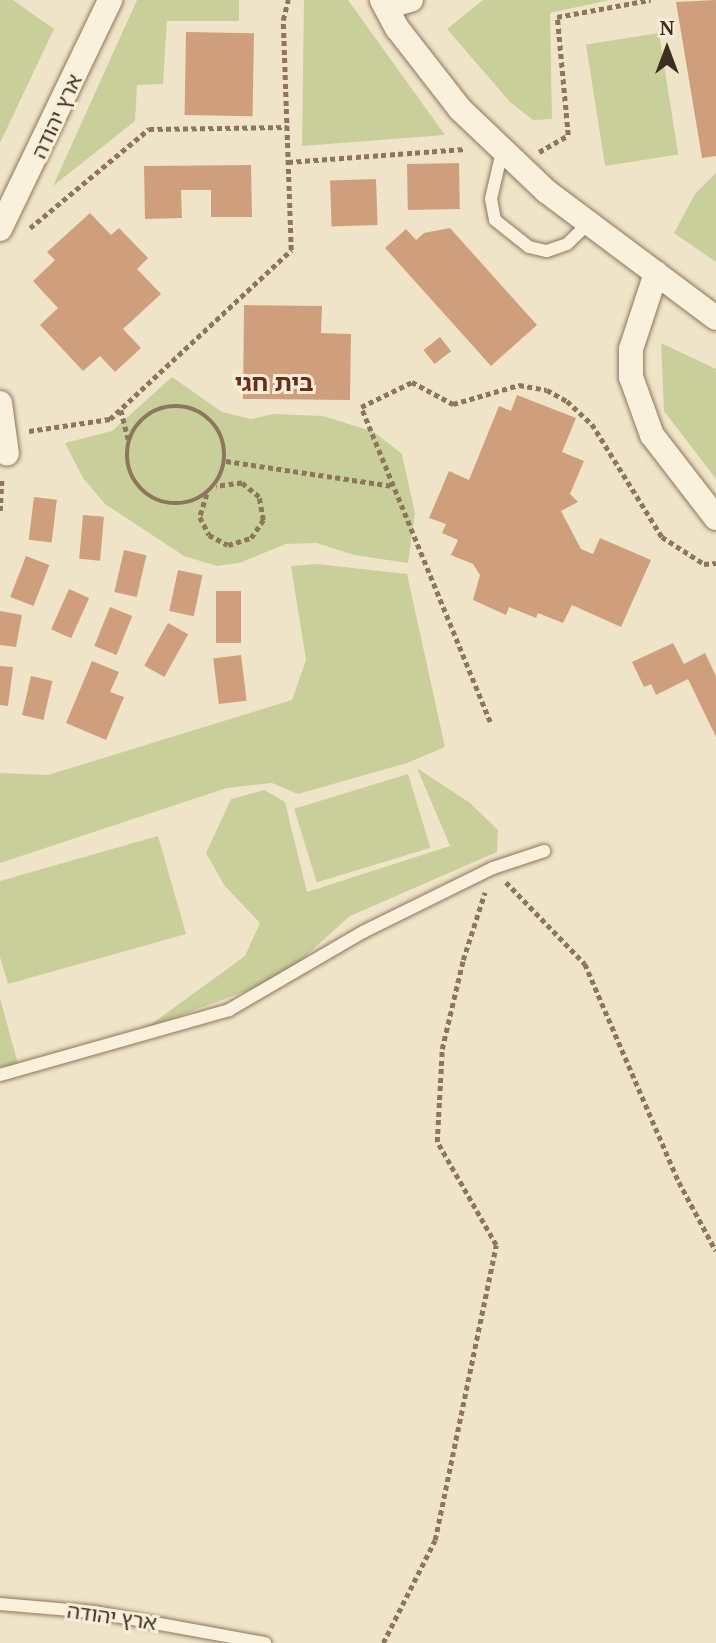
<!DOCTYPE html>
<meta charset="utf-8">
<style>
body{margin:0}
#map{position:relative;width:716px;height:1643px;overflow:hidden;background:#f0e4c8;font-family:"Noto Serif","Noto Sans Hebrew",serif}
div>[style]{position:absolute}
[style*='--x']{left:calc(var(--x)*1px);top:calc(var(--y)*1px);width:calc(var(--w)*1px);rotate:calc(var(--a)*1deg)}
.green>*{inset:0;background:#c9cf9b;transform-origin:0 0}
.building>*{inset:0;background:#cf9f7d;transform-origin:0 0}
.path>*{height:4.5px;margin-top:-2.25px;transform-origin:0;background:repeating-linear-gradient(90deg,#8d765c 0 5px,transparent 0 8.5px)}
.path>.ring{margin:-2.25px;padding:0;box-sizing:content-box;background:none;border:4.5px solid #8d765c;border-radius:50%}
.roads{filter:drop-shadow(0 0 2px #8d765c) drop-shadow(0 0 2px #8d765c)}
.lane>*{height:12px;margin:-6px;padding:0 6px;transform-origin:6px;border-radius:6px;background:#faf1dc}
.street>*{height:24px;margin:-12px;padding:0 12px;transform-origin:12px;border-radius:12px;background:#faf1dc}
span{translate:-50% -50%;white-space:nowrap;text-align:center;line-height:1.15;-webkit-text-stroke:6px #f7eed8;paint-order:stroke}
.street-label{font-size:21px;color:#3d2e20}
.quarter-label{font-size:24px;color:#6b2e1e;font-weight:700}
.north{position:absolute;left:632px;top:14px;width:70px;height:70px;-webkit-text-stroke:5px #f7eed8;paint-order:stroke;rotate:0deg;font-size:19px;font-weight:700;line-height:28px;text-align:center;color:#3d2e20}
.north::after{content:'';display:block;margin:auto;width:24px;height:32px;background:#3d2e20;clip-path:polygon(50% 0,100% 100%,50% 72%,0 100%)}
</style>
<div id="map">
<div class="green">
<i style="clip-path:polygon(0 0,13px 0,54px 29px,0 143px)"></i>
<i style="clip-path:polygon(137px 0,239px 0,239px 21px,167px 21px,163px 84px,137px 85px,135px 121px,53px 186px)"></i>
<i style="clip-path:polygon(304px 0,348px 0,445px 135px,302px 146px)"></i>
<i style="clip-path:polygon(483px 0,609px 0,550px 13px,552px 119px,533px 120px,510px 102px,447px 29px)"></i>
<i style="left:659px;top:33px;width:123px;height:74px;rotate:81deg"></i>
<i style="clip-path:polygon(716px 173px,716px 262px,674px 233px,695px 194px)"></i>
<i style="clip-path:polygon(661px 343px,716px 369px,716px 479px,664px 411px)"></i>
<i style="clip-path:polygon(172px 377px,222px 412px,251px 419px,274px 414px,323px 416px,374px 432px,402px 454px,415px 513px,408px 563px,354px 555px,317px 543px,286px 544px,239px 563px,217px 566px,184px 556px,105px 504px,83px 478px,65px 443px,112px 431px)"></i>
<i style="clip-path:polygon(317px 564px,407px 574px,445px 747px,407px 763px,298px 794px,272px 783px,227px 788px,0 863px,0 773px,48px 775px,292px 700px,306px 660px,291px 566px)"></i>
<i style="clip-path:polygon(417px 768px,470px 803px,498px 830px,497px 852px,350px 916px,281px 978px,146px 1028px,245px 956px,260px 923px,224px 885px,206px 853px,231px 799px,264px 790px,285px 802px,307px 892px,450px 846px)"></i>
<i style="left:408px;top:774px;width:77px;height:119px;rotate:73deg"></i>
<i style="clip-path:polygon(158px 836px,186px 934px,8px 984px,0 957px,0 881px)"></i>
<i style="clip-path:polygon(0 998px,18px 1064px,0 1067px)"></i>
</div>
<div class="building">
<i style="clip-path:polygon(716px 0,716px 156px,702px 158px,676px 2px)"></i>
<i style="left:186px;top:32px;width:68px;height:83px;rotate:1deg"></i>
<i style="left:459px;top:163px;width:46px;height:52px;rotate:89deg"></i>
<i style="clip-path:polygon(251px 165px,252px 217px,211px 217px,211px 190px,181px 190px,182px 218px,145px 219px,144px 166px)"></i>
<i style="left:376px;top:179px;width:46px;height:46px;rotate:88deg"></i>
<i style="clip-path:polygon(90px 213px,111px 235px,119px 228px,148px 258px,137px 269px,161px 294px,123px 329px,141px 348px,115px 372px,100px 356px,83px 371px,40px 325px,58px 308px,33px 281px,55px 260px,47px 252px)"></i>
<i style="clip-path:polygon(450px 228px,537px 325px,491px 366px,385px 248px,406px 229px,416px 240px,424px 233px)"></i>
<i style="clip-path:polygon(244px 305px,322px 306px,321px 333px,351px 334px,350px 400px,243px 399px)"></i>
<i style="left:440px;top:337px;width:18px;height:21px;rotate:52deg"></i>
<i style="clip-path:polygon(517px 395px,576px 418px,562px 452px,584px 461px,570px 494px,578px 502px,561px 511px,581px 549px,593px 554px,600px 538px,651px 560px,621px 627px,572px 605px,563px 623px,538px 613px,536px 618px,509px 607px,506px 615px,473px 600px,480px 575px,473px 564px,451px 555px,458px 540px,442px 533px,446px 524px,429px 518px,449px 471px,469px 480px,499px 406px,511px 411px)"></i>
<i style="left:34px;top:497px;width:23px;height:43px;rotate:7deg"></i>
<i style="left:83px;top:515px;width:21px;height:44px;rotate:5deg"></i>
<i style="left:124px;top:550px;width:23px;height:43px;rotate:13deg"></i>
<i style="left:26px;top:556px;width:25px;height:44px;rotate:21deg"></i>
<i style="left:178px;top:570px;width:25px;height:42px;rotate:12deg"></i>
<i style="left:69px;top:589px;width:22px;height:44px;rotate:24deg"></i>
<i style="left:216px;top:591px;width:25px;height:52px"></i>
<i style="left:110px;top:607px;width:24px;height:42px;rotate:22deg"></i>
<i style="clip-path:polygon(0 611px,22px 615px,16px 647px,0 645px)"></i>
<i style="left:168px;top:623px;width:23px;height:49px;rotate:29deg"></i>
<i style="clip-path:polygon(673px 643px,684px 664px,705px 653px,716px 676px,716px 737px,688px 679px,656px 695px,651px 684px,644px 687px,632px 662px)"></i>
<i style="left:241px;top:655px;width:46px;height:28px;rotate:83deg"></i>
<i style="clip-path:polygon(92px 661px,119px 672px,110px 692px,124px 697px,106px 740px,66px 723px)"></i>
<i style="clip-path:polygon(0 666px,13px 667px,8px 706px,0 705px)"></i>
<i style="left:31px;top:676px;width:22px;height:40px;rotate:13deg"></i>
</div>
<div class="path">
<i style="--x:539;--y:152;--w:34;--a:-30"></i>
<i style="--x:568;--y:135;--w:119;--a:-95.3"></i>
<i style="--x:557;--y:17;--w:95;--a:-10.4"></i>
<i style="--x:288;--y:162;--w:177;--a:-4.2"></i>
<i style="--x:30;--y:228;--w:155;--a:-39.8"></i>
<i style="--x:149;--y:129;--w:138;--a:-0.8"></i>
<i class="ring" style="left:127px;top:406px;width:93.5px;height:93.5px"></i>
<i style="--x:121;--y:410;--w:30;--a:76"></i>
<i style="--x:29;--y:431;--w:82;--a:-8.4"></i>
<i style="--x:110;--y:419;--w:248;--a:-43"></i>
<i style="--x:291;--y:250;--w:230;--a:-92"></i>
<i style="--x:283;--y:20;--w:21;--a:-76"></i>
<i style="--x:226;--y:461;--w:169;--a:8.5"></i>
<i style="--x:207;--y:494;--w:24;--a:107"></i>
<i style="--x:200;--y:517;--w:20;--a:63"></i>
<i style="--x:209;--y:535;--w:21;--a:28"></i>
<i style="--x:228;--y:545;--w:24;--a:-17"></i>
<i style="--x:251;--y:538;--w:22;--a:-56"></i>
<i style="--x:263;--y:520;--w:23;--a:-100"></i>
<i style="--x:259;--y:497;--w:22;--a:-141"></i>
<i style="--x:242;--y:483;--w:26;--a:173"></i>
<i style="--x:0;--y:511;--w:34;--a:-87"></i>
<i style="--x:490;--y:722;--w:340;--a:-112.3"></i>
<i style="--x:361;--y:407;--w:57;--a:-26.1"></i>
<i style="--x:412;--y:382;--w:47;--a:28.2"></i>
<i style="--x:453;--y:404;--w:69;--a:-16.1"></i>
<i style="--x:519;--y:385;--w:28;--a:10"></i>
<i style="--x:547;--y:390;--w:23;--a:29"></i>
<i style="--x:567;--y:401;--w:34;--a:43"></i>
<i style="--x:592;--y:424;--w:133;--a:58.2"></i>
<i style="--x:662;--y:537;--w:50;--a:32.7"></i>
<i style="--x:704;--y:564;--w:12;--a:-5"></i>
<i style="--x:506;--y:882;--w:114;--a:46.1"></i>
<i style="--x:585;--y:964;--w:237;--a:66.7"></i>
<i style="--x:679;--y:1182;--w:78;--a:61.8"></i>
<i style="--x:383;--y:1643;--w:115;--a:-63.2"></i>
<i style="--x:435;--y:1540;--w:301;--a:-78.3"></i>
<i style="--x:496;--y:1245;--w:119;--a:-119.8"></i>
<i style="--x:437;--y:1142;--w:93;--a:-86.9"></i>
<i style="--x:442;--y:1049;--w:91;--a:-76.7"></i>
<i style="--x:463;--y:960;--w:71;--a:-72.1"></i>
</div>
<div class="roads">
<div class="lane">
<i style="--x:503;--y:147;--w:53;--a:103"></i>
<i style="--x:491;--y:199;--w:21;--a:79"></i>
<i style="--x:495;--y:220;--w:43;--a:38.5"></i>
<i style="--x:529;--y:247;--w:18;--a:13"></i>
<i style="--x:547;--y:251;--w:21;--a:-19"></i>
<i style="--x:567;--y:244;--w:29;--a:-44"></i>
<i style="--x:0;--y:1075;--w:238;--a:-15.8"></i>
<i style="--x:229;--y:1010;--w:155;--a:-30.2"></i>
<i style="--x:363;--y:932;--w:145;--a:-26.2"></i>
<i style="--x:493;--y:868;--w:54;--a:-18.4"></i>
<i style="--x:0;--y:1604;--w:94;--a:4.9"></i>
<i style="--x:94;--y:1612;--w:174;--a:10.3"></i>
</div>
<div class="street">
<i style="--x:382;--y:0;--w:32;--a:62"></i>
<i style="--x:397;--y:28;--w:103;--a:52.1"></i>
<i style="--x:460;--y:109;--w:119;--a:43.6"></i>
<i style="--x:546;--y:191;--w:212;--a:36.8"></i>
<i style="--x:386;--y:7;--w:26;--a:-16"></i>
<i style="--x:0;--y:229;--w:254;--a:-64.3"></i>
<i style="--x:656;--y:273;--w:80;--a:108.2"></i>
<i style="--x:631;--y:349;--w:28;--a:90"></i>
<i style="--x:631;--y:377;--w:62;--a:70.1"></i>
<i style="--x:652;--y:435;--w:105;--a:52.4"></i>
<i style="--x:0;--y:403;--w:51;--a:82.2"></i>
</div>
</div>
<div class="street-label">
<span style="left:56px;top:116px;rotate:-65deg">ארץ יהודה</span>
<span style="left:112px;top:1616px;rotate:8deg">ארץ יהודה</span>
</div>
<div class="quarter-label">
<span style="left:274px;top:382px">בית חגי</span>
</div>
<div class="north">N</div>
</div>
